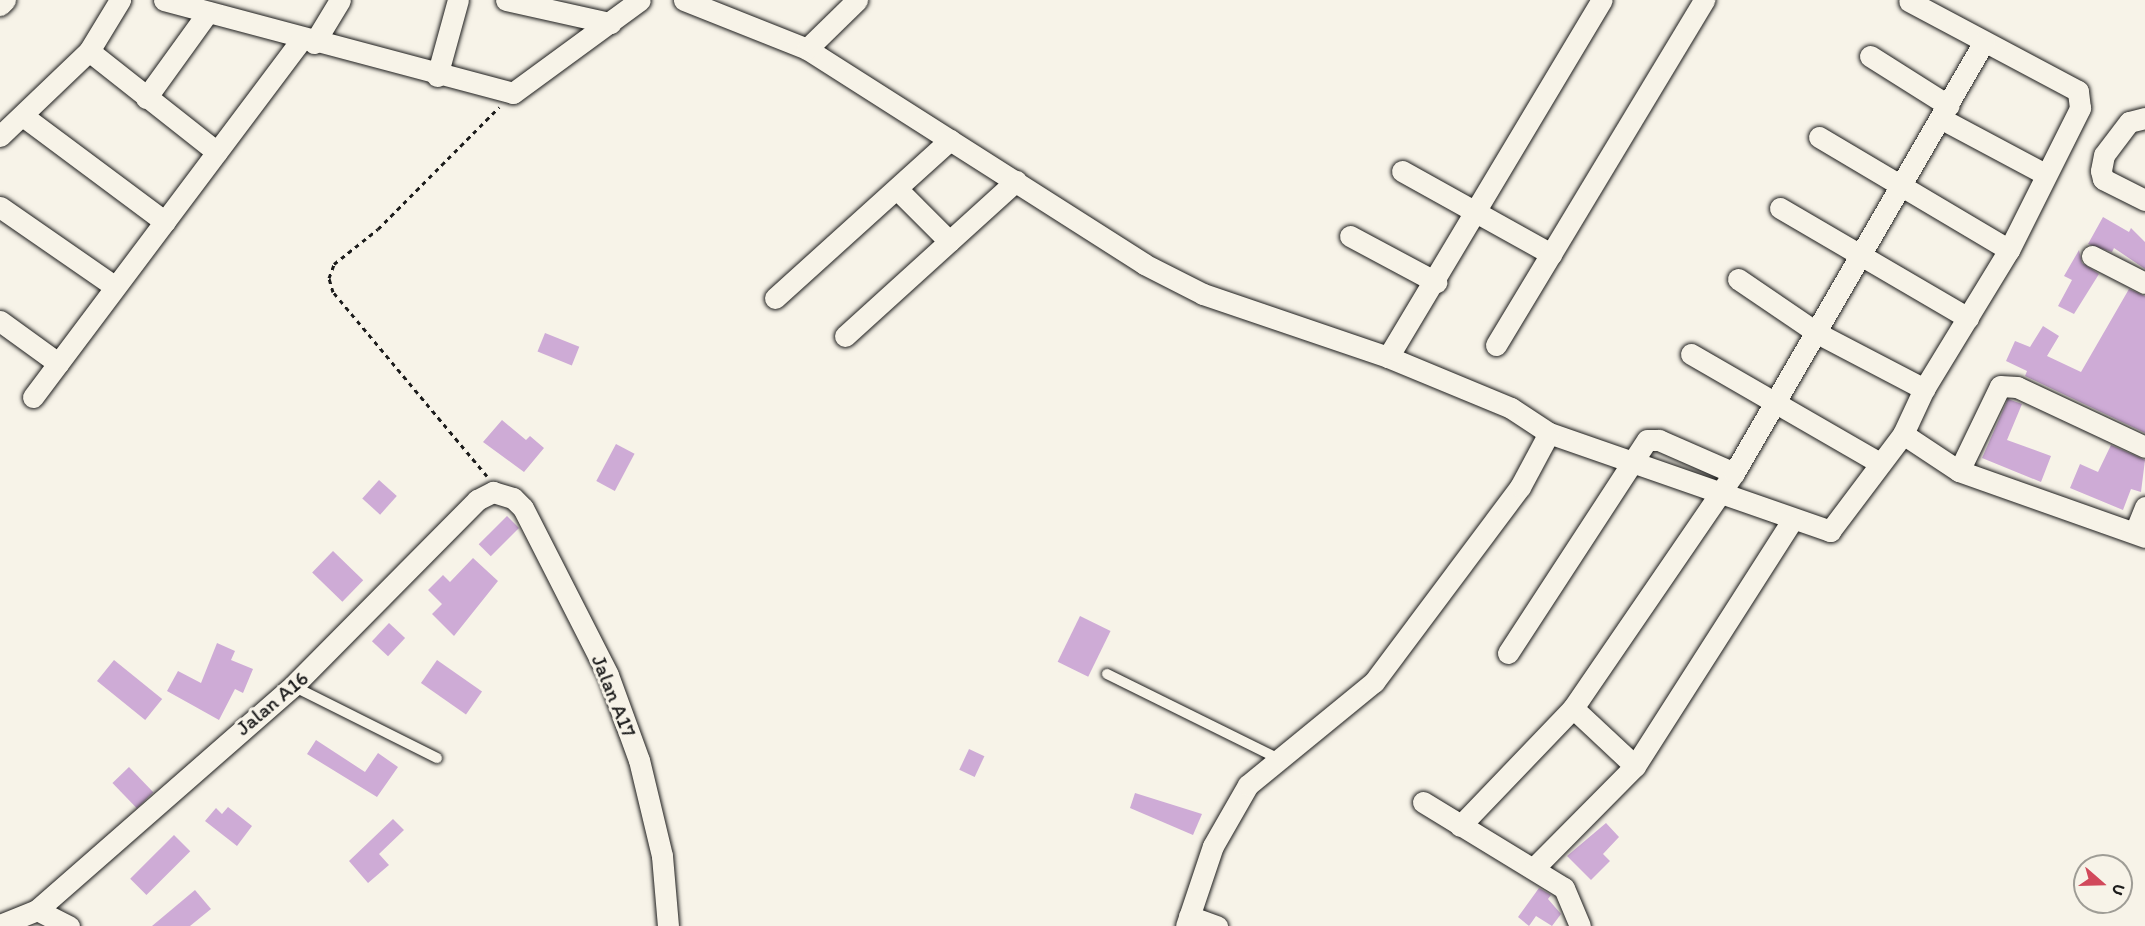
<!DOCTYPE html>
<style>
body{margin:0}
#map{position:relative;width:2145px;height:926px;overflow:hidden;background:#f7f3e8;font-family:Itim,sans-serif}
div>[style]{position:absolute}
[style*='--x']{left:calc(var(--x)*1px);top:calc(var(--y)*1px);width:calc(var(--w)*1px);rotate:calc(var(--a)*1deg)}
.building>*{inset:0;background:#ceabd6;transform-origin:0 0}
.path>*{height:3px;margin-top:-1.5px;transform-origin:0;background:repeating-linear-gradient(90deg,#1c1c1c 0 4.5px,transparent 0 9px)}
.roads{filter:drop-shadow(0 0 2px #1c1c1c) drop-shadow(0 0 2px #1c1c1c)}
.lane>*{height:10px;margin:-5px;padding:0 5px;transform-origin:5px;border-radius:5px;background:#f7f3e8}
.street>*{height:21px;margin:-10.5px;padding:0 10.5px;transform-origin:10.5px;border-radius:10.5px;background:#f7f3e8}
span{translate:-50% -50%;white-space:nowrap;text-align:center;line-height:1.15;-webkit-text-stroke:6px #f7f3e8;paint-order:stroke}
.street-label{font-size:21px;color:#1c1c1c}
.north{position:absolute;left:2073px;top:854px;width:60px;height:60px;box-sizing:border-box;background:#f7f3e8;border:2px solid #9f9d96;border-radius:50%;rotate:110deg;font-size:16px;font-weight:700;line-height:24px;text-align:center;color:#1c1c1c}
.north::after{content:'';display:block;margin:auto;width:21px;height:27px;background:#d1495b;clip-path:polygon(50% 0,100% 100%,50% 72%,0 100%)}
</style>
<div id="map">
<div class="building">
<i style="clip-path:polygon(2103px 217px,2129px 232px,2131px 228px,2145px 242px,2145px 269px,2114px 248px,2112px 252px,2088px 244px)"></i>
<i style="clip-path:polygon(2079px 250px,2082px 263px,2099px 274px,2074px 314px,2058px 306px,2072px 280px,2064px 276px)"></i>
<i style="clip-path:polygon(2129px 289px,2145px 296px,2145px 433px,2025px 376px,2027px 371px,2006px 361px,2015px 341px,2030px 347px,2043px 326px,2059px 336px,2047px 356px,2081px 372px)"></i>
<i style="left:545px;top:333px;width:37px;height:20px;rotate:22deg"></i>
<i style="clip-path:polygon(2008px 399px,2022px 404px,2007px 440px,2051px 456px,2041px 482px,1982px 458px)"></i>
<i style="clip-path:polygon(502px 420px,526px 440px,530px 436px,544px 448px,524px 472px,483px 442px)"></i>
<i style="left:616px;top:444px;width:21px;height:42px;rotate:28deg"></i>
<i style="clip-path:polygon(2111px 445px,2145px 460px,2141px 492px,2131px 489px,2123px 510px,2070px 488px,2080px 464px,2098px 472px)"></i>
<i style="left:379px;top:480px;width:24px;height:25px;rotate:42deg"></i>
<i style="left:507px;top:516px;width:17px;height:40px;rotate:45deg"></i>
<i style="left:333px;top:551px;width:42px;height:30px;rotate:44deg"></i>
<i style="clip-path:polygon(473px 558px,498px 581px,454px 636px,432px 614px,442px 604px,428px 590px,443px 575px,450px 582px)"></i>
<i style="left:1080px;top:616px;width:34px;height:51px;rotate:26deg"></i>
<i style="left:389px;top:623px;width:22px;height:25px;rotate:43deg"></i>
<i style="clip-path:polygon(217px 643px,235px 651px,231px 660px,253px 669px,243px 693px,235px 689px,219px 720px,167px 691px,178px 671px,201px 683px)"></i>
<i style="left:114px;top:660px;width:62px;height:27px;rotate:39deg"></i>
<i style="left:437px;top:660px;width:55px;height:28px;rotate:35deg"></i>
<i style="clip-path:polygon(316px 740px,365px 772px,378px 753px,398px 767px,377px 797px,307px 754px)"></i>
<i style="left:969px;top:749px;width:17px;height:23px;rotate:25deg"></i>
<i style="left:129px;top:767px;width:35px;height:23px;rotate:46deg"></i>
<i style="clip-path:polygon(1135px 793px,1202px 814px,1193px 835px,1130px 808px)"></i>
<i style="clip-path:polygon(228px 807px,252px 826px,237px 846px,205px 821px,216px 808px,222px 814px)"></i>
<i style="clip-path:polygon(393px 819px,404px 830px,379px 854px,389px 865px,368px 883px,349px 861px)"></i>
<i style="clip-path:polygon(1606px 823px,1619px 837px,1603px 854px,1610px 861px,1591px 880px,1567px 856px)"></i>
<i style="left:174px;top:835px;width:23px;height:62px;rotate:45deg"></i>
<i style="clip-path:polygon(1539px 888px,1551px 895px,1548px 899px,1561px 914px,1552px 926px,1536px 916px,1529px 926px,1518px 917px)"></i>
<i style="clip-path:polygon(195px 890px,211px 909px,190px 926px,152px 926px)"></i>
</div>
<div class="path">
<i style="--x:487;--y:476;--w:240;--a:-129.9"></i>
<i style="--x:333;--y:292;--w:15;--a:-106"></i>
<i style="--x:329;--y:278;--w:15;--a:-70"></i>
<i style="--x:334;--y:264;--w:56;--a:-38.5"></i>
<i style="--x:378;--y:229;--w:172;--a:-45.2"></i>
</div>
<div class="roads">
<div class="lane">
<i style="--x:1107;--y:674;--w:192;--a:26.3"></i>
<i style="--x:293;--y:686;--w:161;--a:26.6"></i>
</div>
<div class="street">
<i style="--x:164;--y:0;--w:361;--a:14.9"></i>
<i style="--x:513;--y:93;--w:157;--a:-36.2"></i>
<i style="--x:506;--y:0;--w:107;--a:12.5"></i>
<i style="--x:684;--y:0;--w:132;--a:21.7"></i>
<i style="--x:807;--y:49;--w:400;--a:32.5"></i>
<i style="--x:1144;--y:264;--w:66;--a:27"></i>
<i style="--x:1203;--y:294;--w:195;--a:18.8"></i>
<i style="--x:1388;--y:357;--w:133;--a:22.5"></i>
<i style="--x:1511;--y:408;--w:45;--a:33.3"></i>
<i style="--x:1549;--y:433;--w:298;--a:19.2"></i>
<i style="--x:1830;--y:531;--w:121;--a:-53"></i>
<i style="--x:1903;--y:434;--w:50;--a:-65"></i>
<i style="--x:1924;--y:389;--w:163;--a:-58.6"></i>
<i style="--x:2009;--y:250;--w:159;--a:-63.4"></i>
<i style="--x:2080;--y:108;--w:17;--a:-97"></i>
<i style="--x:2078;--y:91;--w:191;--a:-152"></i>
<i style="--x:0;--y:5;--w:7;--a:-45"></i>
<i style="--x:314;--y:43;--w:50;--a:-58.8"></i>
<i style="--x:807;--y:49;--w:70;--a:-44.4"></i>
<i style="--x:89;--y:51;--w:163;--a:38.3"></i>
<i style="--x:1870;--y:56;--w:93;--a:32.3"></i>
<i style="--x:437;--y:76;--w:79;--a:-74.6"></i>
<i style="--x:146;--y:98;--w:106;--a:-54.2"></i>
<i style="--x:23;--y:116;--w:177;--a:36.7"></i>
<i style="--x:1940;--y:118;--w:119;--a:28.1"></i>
<i style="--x:2145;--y:118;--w:16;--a:166"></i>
<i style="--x:2129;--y:122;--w:41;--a:127.1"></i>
<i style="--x:2104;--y:155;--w:16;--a:101"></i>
<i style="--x:2101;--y:171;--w:8;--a:76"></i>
<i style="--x:2103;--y:179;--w:47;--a:26.6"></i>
<i style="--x:0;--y:136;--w:123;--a:-43.7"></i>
<i style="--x:89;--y:51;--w:60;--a:-58.7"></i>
<i style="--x:1819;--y:137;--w:221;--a:30.7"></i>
<i style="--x:1402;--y:171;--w:171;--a:29.1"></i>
<i style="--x:1551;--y:254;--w:297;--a:-58.9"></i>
<i style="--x:899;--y:191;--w:71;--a:45"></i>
<i style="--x:0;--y:207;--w:139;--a:34.7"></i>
<i style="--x:1780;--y:208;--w:218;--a:30.3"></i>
<i style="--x:1350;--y:236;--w:98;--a:28.1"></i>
<i style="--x:2092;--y:256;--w:59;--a:27"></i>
<i style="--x:1738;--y:279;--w:98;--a:34.2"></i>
<i style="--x:1819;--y:334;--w:119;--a:27.6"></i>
<i style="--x:775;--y:298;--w:236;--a:-42.1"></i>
<i style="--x:0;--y:321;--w:72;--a:35.9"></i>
<i style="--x:845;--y:336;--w:231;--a:-42.2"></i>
<i style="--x:1496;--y:345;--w:106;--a:-58.9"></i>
<i style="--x:1691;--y:354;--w:218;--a:30"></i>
<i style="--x:1388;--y:357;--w:416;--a:-59.1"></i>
<i style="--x:33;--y:397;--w:448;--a:-53.1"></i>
<i style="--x:1903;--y:434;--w:67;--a:33.5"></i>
<i style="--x:1959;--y:471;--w:197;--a:19.5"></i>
<i style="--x:1959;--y:471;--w:94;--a:-64.2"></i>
<i style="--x:2000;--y:386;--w:17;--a:3"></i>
<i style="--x:2017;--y:387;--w:141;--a:25.1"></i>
<i style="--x:2135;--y:532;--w:27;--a:-68"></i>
<i style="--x:1508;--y:653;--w:254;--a:-56.9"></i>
<i style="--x:1647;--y:440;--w:12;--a:0"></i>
<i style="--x:1659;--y:440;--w:82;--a:23.7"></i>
<i style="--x:1573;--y:708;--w:85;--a:43.1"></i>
<i style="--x:1423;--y:802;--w:165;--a:31.4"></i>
<i style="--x:1564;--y:888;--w:41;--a:67.2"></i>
<i style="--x:1460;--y:826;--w:163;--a:-46.2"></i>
<i style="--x:1573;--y:708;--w:285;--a:-55.6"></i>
<i style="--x:1734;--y:473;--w:498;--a:-59.9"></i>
<i style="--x:1535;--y:867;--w:142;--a:-45.3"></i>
<i style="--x:1635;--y:766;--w:293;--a:-57.4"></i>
<i style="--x:37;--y:910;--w:36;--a:27"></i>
<i style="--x:1189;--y:916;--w:30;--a:20"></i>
<i style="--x:0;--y:925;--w:40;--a:-22"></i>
<i style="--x:37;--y:910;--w:340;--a:-41.2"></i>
<i style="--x:293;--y:686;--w:262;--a:-45.3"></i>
<i style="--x:477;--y:500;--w:18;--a:-27"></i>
<i style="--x:493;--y:492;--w:21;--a:17"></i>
<i style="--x:513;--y:498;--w:14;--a:45"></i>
<i style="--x:523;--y:508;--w:187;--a:63"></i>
<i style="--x:608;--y:675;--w:90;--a:70"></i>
<i style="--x:639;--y:760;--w:99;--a:76.5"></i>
<i style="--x:662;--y:856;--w:70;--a:85.1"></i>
<i style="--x:1186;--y:926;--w:84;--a:-71.4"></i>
<i style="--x:1213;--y:846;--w:70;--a:-60.2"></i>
<i style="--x:1248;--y:785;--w:163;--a:-39.3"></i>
<i style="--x:1374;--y:682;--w:244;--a:-53.2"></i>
<i style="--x:1520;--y:487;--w:61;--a:-61.8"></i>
</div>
</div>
<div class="street-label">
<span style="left:614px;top:696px;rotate:68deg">Jalan A17</span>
<span style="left:272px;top:703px;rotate:-40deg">Jalan A16</span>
</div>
<div class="north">U</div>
</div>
